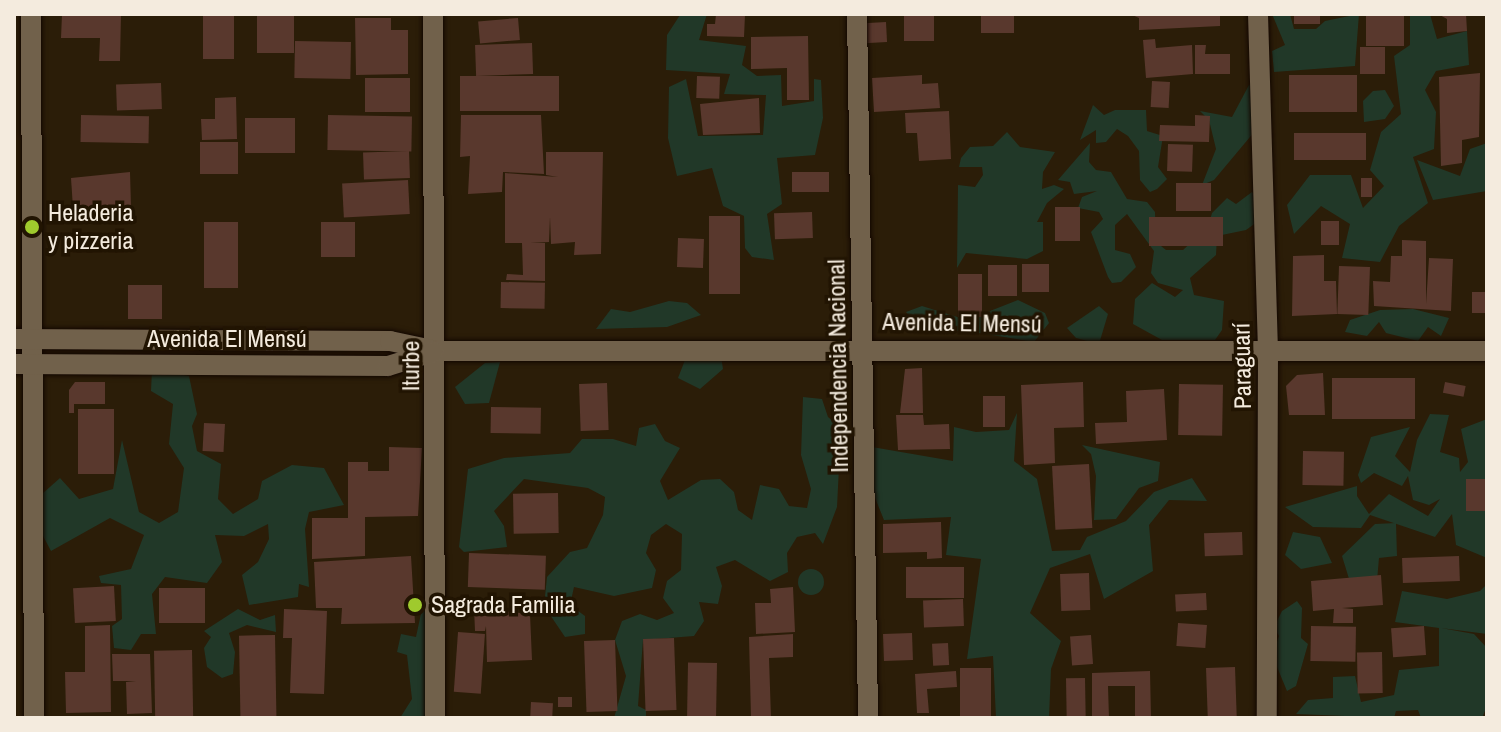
<!DOCTYPE html>
<meta charset="utf-8">
<style>
body{margin:0}
#map{position:relative;width:1501px;height:732px;overflow:hidden;background:#2b1d08;font-family:"Archivo Narrow",sans-serif}
div>[style]{position:absolute}
[style*='--x']{left:calc(var(--x)*1px);top:calc(var(--y)*1px);width:calc(var(--w)*1px);rotate:calc(var(--a)*1deg)}
.green>*{inset:0;background:#213828}
.round{border-radius:50%}
.building>*{inset:0;background:#59382d;transform-origin:0 0}
.roads{filter:drop-shadow(0 0 2px #130700) drop-shadow(0 0 2px #130700)}
.minor>*{height:20px;margin:-10px;padding:0 10px;transform-origin:10px;border-radius:10px;background:#71614b}
.dots>*{width:22px;height:22px;translate:-50% -50%;box-sizing:border-box;border:4px solid #211402;border-radius:50%}
span{translate:-50% -50%;white-space:nowrap;text-align:center;line-height:1.15;-webkit-text-stroke:7px #211402;paint-order:stroke}
.poi-label{font-size:24px;color:#f4ebde}
.left{translate:0 -50%;text-align:left}
.street-label{font-size:24px;color:#f4ebde}
.frame{position:absolute;inset:0;border:16px solid #f4ebde;pointer-events:none}
</style>
<div id="map">
<div class="green">
<i style="clip-path:polygon(707px 14px,699px 40px,746px 46px,742px 65px,757px 76px,781px 75px,782px 106px,814px 101px,814px 79px,821px 80px,823px 118px,815px 155px,777px 158px,782px 204px,767px 214px,774px 260px,752px 257px,745px 248px,744px 216px,723px 206px,712px 168px,677px 176px,668px 138px,669px 87px,686px 79px,698px 136px,763px 135px,766px 95px,724px 94px,730px 74px,666px 70px,667px 35px,680px 15px)"></i>
<i style="clip-path:polygon(1272px 14px,1290px 14px,1294px 29px,1316px 29px,1325px 21px,1359px 14px,1355px 66px,1274px 72px,1272px 51px,1285px 45px)"></i>
<i style="clip-path:polygon(1410px 14px,1430px 14px,1437px 39px,1467px 31px,1469px 65px,1436px 71px,1425px 90px,1436px 112px,1434px 149px,1413px 157px,1428px 203px,1399px 226px,1380px 262px,1342px 258px,1350px 224px,1321px 206px,1294px 234px,1287px 205px,1310px 175px,1351px 175px,1363px 208px,1384px 186px,1370px 170px,1381px 132px,1401px 114px,1394px 56px,1410px 45px)"></i>
<i style="clip-path:polygon(1249px 85px,1258px 89px,1255px 131px,1214px 180px,1202px 185px,1216px 149px,1209px 120px,1200px 111px,1232px 117px)"></i>
<i style="clip-path:polygon(1385px 90px,1394px 106px,1385px 119px,1364px 122px,1363px 101px,1373px 91px)"></i>
<i style="clip-path:polygon(1093px 105px,1104px 115px,1115px 110px,1146px 110px,1147px 131px,1163px 136px,1158px 167px,1167px 179px,1157px 189px,1150px 192px,1140px 180px,1139px 151px,1128px 136px,1117px 129px,1106px 142px,1096px 143px,1096px 130px,1080px 140px)"></i>
<i style="clip-path:polygon(1007px 132px,1020px 147px,1055px 152px,1043px 172px,1042px 189px,1054px 185px,1064px 189px,1047px 203px,1037px 222px,1043px 222px,1043px 251px,1027px 259px,966px 253px,957px 268px,958px 185px,975px 187px,983px 175px,982px 167px,959px 167px,961px 158px,970px 147px,993px 146px)"></i>
<i style="clip-path:polygon(1090px 143px,1089px 162px,1096px 170px,1111px 172px,1127px 199px,1147px 202px,1155px 212px,1156px 242px,1166px 250px,1183px 250px,1208px 227px,1212px 213px,1227px 198px,1236px 204px,1252px 192px,1259px 201px,1257px 222px,1246px 230px,1217px 236px,1216px 255px,1190px 278px,1194px 295px,1224px 301px,1222px 330px,1215px 340px,1162px 340px,1133px 324px,1135px 299px,1152px 283px,1175px 297px,1183px 290px,1158px 283px,1151px 273px,1154px 251px,1127px 214px,1115px 225px,1115px 250px,1130px 254px,1136px 267px,1121px 282px,1112px 283px,1108px 277px,1091px 232px,1103px 219px,1099px 212px,1078px 208px,1082px 197px,1097px 191px,1074px 194px,1070px 182px,1058px 180px)"></i>
<i style="clip-path:polygon(1487px 143px,1487px 191px,1433px 200px,1417px 160px,1460px 176px,1470px 149px)"></i>
<i style="clip-path:polygon(1018px 300px,1045px 313px,1049px 323px,1034px 342px,967px 331px,922px 331px,906px 312px,922px 306px,967px 320px)"></i>
<i style="clip-path:polygon(669px 301px,687px 303px,701px 315px,667px 327px,596px 329px,611px 309px,630px 312px)"></i>
<i style="clip-path:polygon(1099px 306px,1108px 314px,1099px 344px,1076px 338px,1067px 328px)"></i>
<i style="clip-path:polygon(1413px 309px,1449px 318px,1441px 336px,1428px 327px,1418px 341px,1386px 333px,1379px 322px,1367px 336px,1345px 332px,1350px 320px,1380px 310px)"></i>
<i style="clip-path:polygon(702px 349px,721px 356px,723px 369px,700px 389px,678px 378px,685px 360px,694px 361px)"></i>
<i style="clip-path:polygon(500px 362px,489px 403px,465px 404px,455px 387px,485px 363px)"></i>
<i style="clip-path:polygon(152px 369px,189px 376px,197px 414px,192px 426px,197px 451px,221px 464px,218px 499px,233px 514px,258px 499px,262px 481px,292px 465px,324px 468px,344px 505px,309px 512px,305px 529px,309px 587px,299px 584px,298px 597px,249px 605px,242px 575px,258px 562px,269px 539px,268px 524px,244px 536px,215px 535px,222px 562px,207px 583px,165px 577px,152px 594px,156px 634px,141px 634px,131px 650px,114px 648px,112px 626px,122px 619px,121px 585px,101px 583px,99px 576px,131px 569px,144px 535px,110px 518px,51px 551px,43px 536px,42px 494px,60px 478px,79px 499px,113px 489px,122px 440px,139px 512px,159px 523px,178px 512px,184px 468px,169px 444px,173px 404px,151px 391px)"></i>
<i style="clip-path:polygon(803px 397px,822px 399px,828px 417px,841px 428px,837px 507px,823px 544px,815px 533px,797px 537px,787px 553px,788px 572px,770px 581px,735px 560px,716px 567px,722px 586px,718px 604px,699px 602px,704px 621px,694px 636px,643px 640px,638px 706px,646px 710px,646px 718px,614px 718px,626px 676px,615px 640px,622px 621px,640px 614px,657px 620px,674px 613px,663px 598px,667px 581px,681px 570px,682px 534px,666px 524px,651px 535px,646px 553px,656px 570px,652px 588px,614px 596px,574px 587px,570px 605px,585px 616px,585px 634px,565px 637px,544px 606px,547px 577px,570px 552px,587px 548px,603px 515px,605px 497px,588px 488px,524px 479px,494px 511px,504px 526px,507px 547px,464px 552px,459px 547px,468px 469px,504px 458px,570px 453px,582px 439px,613px 439px,636px 446px,639px 428px,655px 424px,665px 441px,680px 448px,660px 481px,668px 500px,701px 480px,720px 479px,734px 492px,738px 510px,752px 520px,760px 485px,779px 489px,789px 506px,807px 508px,811px 489px,801px 455px)"></i>
<i style="clip-path:polygon(1017px 413px,1014px 461px,1037px 479px,1052px 551px,1080px 550px,1087px 537px,1126px 521px,1154px 492px,1192px 478px,1207px 501px,1169px 500px,1149px 525px,1153px 571px,1104px 599px,1090px 554px,1050px 568px,1030px 613px,1061px 641px,1051px 669px,1049px 718px,996px 718px,993px 656px,967px 659px,981px 559px,946px 555px,951px 517px,884px 520px,871px 488px,872px 447px,953px 461px,954px 427px,976px 432px,1009px 430px)"></i>
<i style="clip-path:polygon(1430px 414px,1449px 415px,1440px 452px,1459px 458px,1460px 472px,1468px 462px,1461px 429px,1487px 419px,1487px 558px,1456px 545px,1452px 514px,1435px 537px,1370px 515px,1361px 528px,1313px 527px,1285px 507px,1357px 486px,1357px 496px,1369px 514px,1389px 494px,1428px 516px,1440px 499px,1429px 505px,1413px 500px,1408px 476px,1402px 486px,1374px 473px,1361px 483px,1358px 475px,1371px 437px,1410px 427px,1395px 456px,1410px 472px,1417px 440px)"></i>
<i style="clip-path:polygon(1082px 445px,1160px 462px,1158px 481px,1139px 488px,1116px 519px,1094px 520px,1096px 476px,1091px 454px)"></i>
<i style="clip-path:polygon(1396px 523px,1397px 556px,1379px 558px,1377px 581px,1350px 582px,1342px 556px,1375px 524px)"></i>
<i style="clip-path:polygon(1293px 532px,1320px 537px,1332px 563px,1301px 569px,1285px 555px)"></i>
<i class="round" style="left:798px;top:569px;width:26px;height:26px"></i>
<i style="clip-path:polygon(1487px 584px,1487px 634px,1441px 628px,1474px 634px,1487px 648px,1487px 706px,1482px 718px,1421px 718px,1418px 710px,1396px 711px,1394px 718px,1296px 714px,1308px 700px,1333px 698px,1333px 677px,1355px 676px,1361px 702px,1394px 695px,1399px 670px,1439px 666px,1439px 628px,1395px 622px,1402px 591px,1447px 599px,1480px 591px)"></i>
<i style="clip-path:polygon(1297px 601px,1302px 608px,1301px 638px,1308px 644px,1296px 686px,1287px 691px,1272px 655px,1279px 636px,1274px 627px,1282px 611px)"></i>
<i style="clip-path:polygon(423px 604px,434px 611px,432px 718px,400px 718px,412px 699px,407px 655px,397px 652px,401px 634px,416px 637px)"></i>
<i style="clip-path:polygon(238px 609px,260px 620px,275px 615px,276px 632px,247px 625px,229px 633px,235px 652px,233px 674px,222px 678px,207px 667px,204px 648px,211px 637px,204px 631px)"></i>
</div>
<div class="building">
<i style="clip-path:polygon(62px 14px,121px 14px,120px 61px,99px 61px,100px 38px,61px 38px)"></i>
<i style="left:203px;top:14px;width:31px;height:45px"></i>
<i style="left:257px;top:14px;width:37px;height:39px"></i>
<i style="clip-path:polygon(716px 14px,745px 15px,744px 37px,707px 36px,707px 24px,715px 24px)"></i>
<i style="left:904px;top:14px;width:30px;height:27px"></i>
<i style="left:981px;top:14px;width:33px;height:19px"></i>
<i style="clip-path:polygon(1130px 14px,1220px 14px,1220px 26px,1139px 30px,1139px 18px)"></i>
<i style="left:1294px;top:14px;width:26px;height:10px"></i>
<i style="left:1366px;top:14px;width:38px;height:32px"></i>
<i style="clip-path:polygon(1438px 14px,1466px 14px,1467px 31px,1447px 33px,1447px 19px)"></i>
<i style="clip-path:polygon(355px 18px,391px 18px,391px 30px,408px 30px,408px 74px,356px 75px)"></i>
<i style="left:518px;top:18px;width:22px;height:40px;rotate:85deg"></i>
<i style="left:886px;top:22px;width:20px;height:27px;rotate:87deg"></i>
<i style="clip-path:polygon(808px 36px,809px 100px,787px 100px,787px 68px,751px 69px,751px 37px)"></i>
<i style="clip-path:polygon(1155px 39px,1156px 48px,1192px 45px,1193px 74px,1146px 78px,1143px 40px)"></i>
<i style="left:295px;top:41px;width:56px;height:37px;rotate:1deg"></i>
<i style="left:532px;top:43px;width:31px;height:57px;rotate:88deg"></i>
<i style="clip-path:polygon(1195px 45px,1206px 45px,1205px 54px,1230px 54px,1230px 74px,1195px 74px)"></i>
<i style="left:1360px;top:47px;width:25px;height:27px"></i>
<i style="clip-path:polygon(1480px 73px,1479px 137px,1462px 140px,1462px 163px,1441px 166px,1439px 77px)"></i>
<i style="clip-path:polygon(922px 75px,922px 84px,938px 83px,940px 108px,874px 112px,872px 78px)"></i>
<i style="left:1357px;top:75px;width:37px;height:68px;rotate:90deg"></i>
<i style="left:559px;top:76px;width:35px;height:99px;rotate:90deg"></i>
<i style="left:697px;top:76px;width:23px;height:22px;rotate:2deg"></i>
<i style="left:365px;top:78px;width:45px;height:34px"></i>
<i style="left:1152px;top:81px;width:18px;height:26px;rotate:3deg"></i>
<i style="left:161px;top:83px;width:26px;height:45px;rotate:88deg"></i>
<i style="clip-path:polygon(236px 97px,237px 139px,202px 140px,201px 119px,215px 119px,215px 98px)"></i>
<i style="clip-path:polygon(759px 98px,760px 133px,703px 135px,700px 104px)"></i>
<i style="clip-path:polygon(949px 111px,951px 159px,919px 161px,917px 133px,906px 133px,905px 113px)"></i>
<i style="left:81px;top:115px;width:68px;height:27px;rotate:1deg"></i>
<i style="left:328px;top:115px;width:84px;height:35px;rotate:1deg"></i>
<i style="clip-path:polygon(461px 115px,541px 115px,544px 174px,503px 172px,502px 192px,468px 194px,470px 156px,460px 157px)"></i>
<i style="clip-path:polygon(1195px 115px,1210px 116px,1209px 142px,1159px 141px,1160px 125px,1195px 126px)"></i>
<i style="left:245px;top:118px;width:50px;height:35px"></i>
<i style="left:1294px;top:133px;width:72px;height:27px"></i>
<i style="left:200px;top:142px;width:38px;height:32px"></i>
<i style="left:1168px;top:144px;width:25px;height:27px;rotate:2deg"></i>
<i style="left:409px;top:151px;width:27px;height:46px;rotate:88deg"></i>
<i style="clip-path:polygon(546px 152px,603px 152px,601px 254px,574px 255px,575px 242px,551px 244px,550px 217px,549px 242px,530px 243px,545px 243px,545px 281px,506px 280px,507px 274px,523px 275px,522px 243px,505px 243px,505px 173px,558px 177px,546px 175px)"></i>
<i style="clip-path:polygon(130px 172px,131px 207px,73px 208px,71px 178px)"></i>
<i style="left:792px;top:172px;width:37px;height:20px"></i>
<i style="left:1361px;top:178px;width:11px;height:19px"></i>
<i style="left:408px;top:180px;width:34px;height:66px;rotate:87deg"></i>
<i style="left:1176px;top:183px;width:35px;height:28px"></i>
<i style="left:1055px;top:207px;width:25px;height:34px"></i>
<i style="left:812px;top:212px;width:26px;height:38px;rotate:88deg"></i>
<i style="left:740px;top:216px;width:78px;height:31px;rotate:90deg"></i>
<i style="left:1149px;top:217px;width:74px;height:29px"></i>
<i style="left:1321px;top:221px;width:18px;height:24px"></i>
<i style="left:204px;top:222px;width:34px;height:66px"></i>
<i style="left:321px;top:222px;width:34px;height:35px"></i>
<i style="left:678px;top:238px;width:26px;height:29px;rotate:2deg"></i>
<i style="clip-path:polygon(1402px 240px,1426px 241px,1426px 304px,1429px 258px,1453px 259px,1451px 311px,1374px 306px,1373px 281px,1390px 282px,1391px 256px,1402px 256px)"></i>
<i style="clip-path:polygon(1324px 255px,1324px 281px,1336px 281px,1337px 314px,1292px 316px,1293px 256px)"></i>
<i style="left:1049px;top:264px;width:28px;height:27px;rotate:90deg"></i>
<i style="left:1017px;top:265px;width:31px;height:29px;rotate:90deg"></i>
<i style="left:1339px;top:266px;width:31px;height:48px;rotate:2deg"></i>
<i style="left:958px;top:274px;width:24px;height:43px"></i>
<i style="left:501px;top:282px;width:44px;height:26px;rotate:1deg"></i>
<i style="left:128px;top:285px;width:34px;height:34px"></i>
<i style="left:1472px;top:292px;width:15px;height:21px"></i>
<i style="clip-path:polygon(922px 368px,923px 413px,900px 413px,905px 369px)"></i>
<i style="clip-path:polygon(1323px 373px,1325px 415px,1289px 415px,1286px 386px,1297px 375px)"></i>
<i style="left:1415px;top:378px;width:41px;height:83px;rotate:90deg"></i>
<i style="clip-path:polygon(75px 382px,105px 382px,105px 404px,74px 404px,74px 413px,69px 413px,69px 390px)"></i>
<i style="clip-path:polygon(1083px 382px,1084px 427px,1054px 428px,1055px 463px,1024px 465px,1021px 385px)"></i>
<i style="left:1445px;top:382px;width:21px;height:11px;rotate:11deg"></i>
<i style="left:607px;top:383px;width:47px;height:28px;rotate:88deg"></i>
<i style="left:1179px;top:384px;width:44px;height:51px;rotate:1deg"></i>
<i style="clip-path:polygon(1164px 389px,1167px 440px,1096px 444px,1095px 423px,1127px 422px,1126px 391px)"></i>
<i style="left:983px;top:396px;width:22px;height:31px"></i>
<i style="left:491px;top:407px;width:50px;height:26px;rotate:1deg"></i>
<i style="left:114px;top:409px;width:65px;height:36px;rotate:90deg"></i>
<i style="clip-path:polygon(896px 415px,923px 415px,924px 425px,949px 424px,950px 449px,898px 450px)"></i>
<i style="left:204px;top:423px;width:21px;height:28px;rotate:3deg"></i>
<i style="clip-path:polygon(389px 447px,422px 448px,418px 516px,365px 517px,365px 556px,312px 559px,312px 518px,348px 518px,348px 462px,368px 462px,368px 471px,389px 471px)"></i>
<i style="left:1303px;top:451px;width:41px;height:34px;rotate:1deg"></i>
<i style="left:1089px;top:464px;width:64px;height:37px;rotate:87deg"></i>
<i style="left:1466px;top:479px;width:21px;height:32px"></i>
<i style="left:558px;top:493px;width:40px;height:45px;rotate:89deg"></i>
<i style="clip-path:polygon(941px 522px,942px 558px,927px 559px,927px 552px,883px 553px,883px 524px)"></i>
<i style="left:1242px;top:532px;width:23px;height:38px;rotate:88deg"></i>
<i style="left:469px;top:553px;width:77px;height:34px;rotate:2deg"></i>
<i style="clip-path:polygon(411px 556px,415px 623px,341px 624px,342px 608px,316px 608px,314px 562px)"></i>
<i style="left:1459px;top:556px;width:25px;height:57px;rotate:88deg"></i>
<i style="left:906px;top:567px;width:58px;height:31px"></i>
<i style="left:1089px;top:573px;width:37px;height:29px;rotate:88deg"></i>
<i style="clip-path:polygon(1381px 575px,1383px 605px,1342px 608px,1353px 609px,1353px 623px,1333px 623px,1334px 609px,1313px 611px,1311px 581px)"></i>
<i style="left:114px;top:586px;width:35px;height:41px;rotate:87deg"></i>
<i style="clip-path:polygon(793px 587px,795px 632px,756px 634px,755px 603px,771px 603px,770px 589px)"></i>
<i style="left:159px;top:588px;width:46px;height:35px"></i>
<i style="left:1206px;top:593px;width:17px;height:31px;rotate:87deg"></i>
<i style="left:963px;top:599px;width:27px;height:40px;rotate:88deg"></i>
<i style="clip-path:polygon(474px 608px,530px 614px,532px 660px,487px 662px,486px 626px,485px 631px,475px 631px)"></i>
<i style="clip-path:polygon(284px 609px,327px 611px,324px 694px,290px 693px,292px 638px,283px 638px)"></i>
<i style="left:1178px;top:623px;width:29px;height:23px;rotate:4deg"></i>
<i style="clip-path:polygon(110px 625px,111px 712px,66px 713px,65px 672px,85px 672px,85px 626px)"></i>
<i style="left:1311px;top:626px;width:45px;height:35px;rotate:1deg"></i>
<i style="left:1424px;top:626px;width:29px;height:33px;rotate:86deg"></i>
<i style="left:458px;top:632px;width:27px;height:60px;rotate:4deg"></i>
<i style="left:912px;top:633px;width:27px;height:29px;rotate:88deg"></i>
<i style="clip-path:polygon(793px 634px,793px 657px,769px 658px,771px 718px,751px 718px,749px 637px)"></i>
<i style="left:275px;top:635px;width:83px;height:36px;rotate:89deg"></i>
<i style="left:1091px;top:635px;width:29px;height:21px;rotate:86deg"></i>
<i style="left:674px;top:638px;width:72px;height:31px;rotate:88deg"></i>
<i style="left:615px;top:640px;width:71px;height:31px;rotate:88deg"></i>
<i style="left:948px;top:643px;width:22px;height:16px;rotate:87deg"></i>
<i style="left:192px;top:650px;width:68px;height:38px;rotate:89deg"></i>
<i style="left:1382px;top:652px;width:41px;height:25px;rotate:89deg"></i>
<i style="clip-path:polygon(112px 654px,150px 654px,152px 713px,127px 714px,126px 682px,136px 681px,113px 681px)"></i>
<i style="left:717px;top:663px;width:55px;height:29px;rotate:91deg"></i>
<i style="left:1235px;top:667px;width:51px;height:29px;rotate:88deg"></i>
<i style="left:991px;top:668px;width:50px;height:31px;rotate:90deg"></i>
<i style="clip-path:polygon(956px 671px,957px 687px,927px 689px,929px 713px,917px 713px,915px 674px)"></i>
<i style="clip-path:polygon(1150px 671px,1151px 718px,1135px 718px,1135px 686px,1108px 686px,1109px 718px,1092px 718px,1092px 673px)"></i>
<i style="left:1085px;top:678px;width:40px;height:19px;rotate:89deg"></i>
<i style="left:558px;top:697px;width:14px;height:10px"></i>
<i style="left:531px;top:702px;width:22px;height:16px;rotate:3deg"></i>
</div>
<div class="roads">
<div class="minor">
<i style="--x:31;--y:14;--w:704;--a:89.76"></i>
<i style="--x:433;--y:14;--w:704;--a:89.84"></i>
<i style="--x:857;--y:14;--w:704;--a:89.1"></i>
<i style="--x:1258;--y:14;--w:339;--a:88.3"></i>
<i style="--x:1268;--y:353;--w:365;--a:90.2"></i>
<i style="--x:14;--y:339;--w:376;--a:0.3"></i>
<i style="--x:390;--y:341;--w:48;--a:12"></i>
<i style="--x:437;--y:351;--w:1050;--a:0"></i>
<i style="--x:14;--y:364;--w:374;--a:0.3"></i>
<i style="--x:388;--y:366;--w:47;--a:-17.3"></i>
</div>
</div>
<div class="dots">
<i style="left:32px;top:227px;background:#9fca2d"></i>
<i style="left:415px;top:605px;background:#9fca2d"></i>
</div>
<div class="poi-label">
<span class="left" style="left:48px;top:227px">Heladeria<br>y pizzeria</span>
<span class="left" style="left:431px;top:605px">Sagrada Familia</span>
</div>
<div class="street-label">
<span style="left:962px;top:323px;rotate:1deg">Avenida El Mensú</span>
<span style="left:227px;top:339px">Avenida El Mensú</span>
<span style="left:411px;top:366px;rotate:-90deg">Iturbe</span>
<span style="left:838px;top:366px;rotate:-91deg">Independencia Nacional</span>
<span style="left:1242px;top:366px;rotate:-91deg">Paraguarí</span>
</div>
<div class="frame"></div>
</div>
